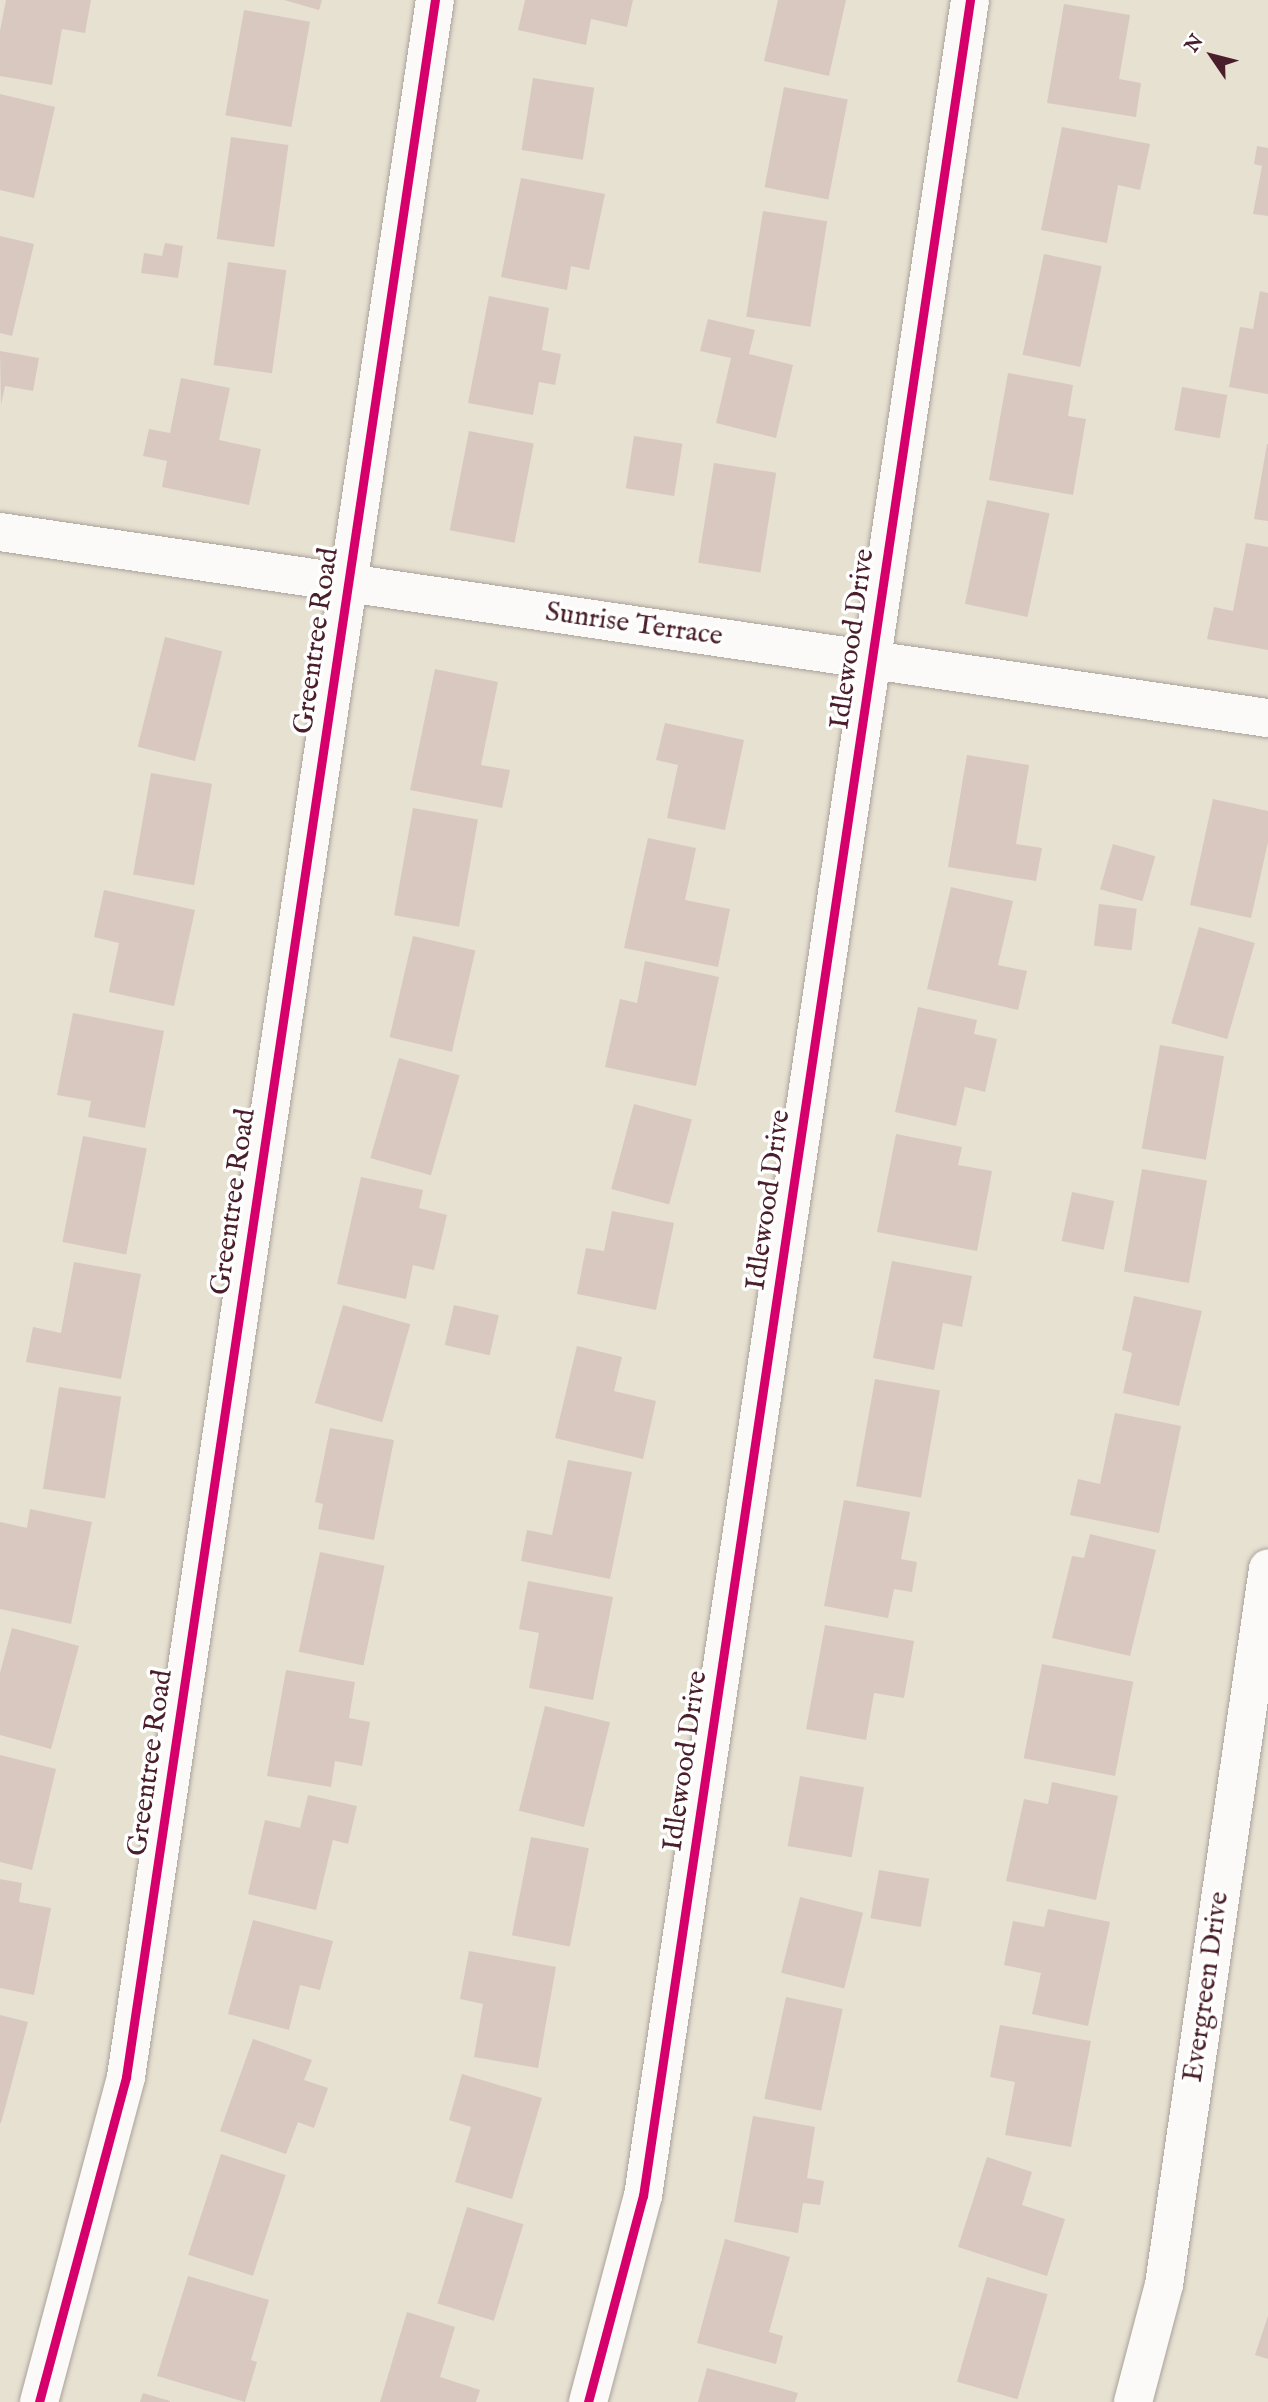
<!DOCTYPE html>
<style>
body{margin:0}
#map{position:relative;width:1268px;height:2402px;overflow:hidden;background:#e7e1d2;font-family:"IM FELL English",serif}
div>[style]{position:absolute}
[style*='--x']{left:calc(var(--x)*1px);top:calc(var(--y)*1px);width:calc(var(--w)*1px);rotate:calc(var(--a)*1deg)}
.building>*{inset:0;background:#d9c8c0;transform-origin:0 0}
.roads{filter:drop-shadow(0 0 2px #aaa29a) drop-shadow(0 0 2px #aaa29a)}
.street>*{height:38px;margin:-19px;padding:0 19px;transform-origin:19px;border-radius:19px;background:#fbfaf8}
.cycleway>*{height:9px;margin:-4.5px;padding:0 4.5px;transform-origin:4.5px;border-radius:4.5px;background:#d6006c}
span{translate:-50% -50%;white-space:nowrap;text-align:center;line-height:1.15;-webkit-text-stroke:7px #fff;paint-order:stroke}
.street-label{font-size:28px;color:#4a1f2b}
.north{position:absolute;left:1177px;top:21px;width:70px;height:70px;-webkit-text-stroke:5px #fff;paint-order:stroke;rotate:305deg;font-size:19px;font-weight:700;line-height:28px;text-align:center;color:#4a1f2b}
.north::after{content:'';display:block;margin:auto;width:24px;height:32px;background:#4a1f2b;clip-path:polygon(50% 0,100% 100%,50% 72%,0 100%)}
</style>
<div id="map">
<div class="building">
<i style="clip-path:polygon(6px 0,91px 0,85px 33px,62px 29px,52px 85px,0 76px,0 31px)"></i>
<i style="clip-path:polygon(284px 0,322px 0,319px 10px)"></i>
<i style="clip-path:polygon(525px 0,633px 0,627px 27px,591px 19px,586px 45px,518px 30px)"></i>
<i style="clip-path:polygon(778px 0,846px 0,829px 76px,764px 61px)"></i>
<i style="clip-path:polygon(1064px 4px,1130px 15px,1119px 79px,1141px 83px,1136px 117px,1047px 103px)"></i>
<i style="left:244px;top:10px;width:67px;height:107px;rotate:10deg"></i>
<i style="left:533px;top:78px;width:62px;height:73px;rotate:9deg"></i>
<i style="left:784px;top:87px;width:65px;height:102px;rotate:11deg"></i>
<i style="clip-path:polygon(0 94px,55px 107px,34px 198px,0 190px)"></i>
<i style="clip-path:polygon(1062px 127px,1150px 144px,1140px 190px,1118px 185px,1107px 243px,1041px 230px)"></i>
<i style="left:231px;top:137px;width:58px;height:103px;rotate:8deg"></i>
<i style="clip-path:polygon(1257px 146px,1268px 148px,1268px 216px,1253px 214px,1262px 166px,1254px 164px)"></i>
<i style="clip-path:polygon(521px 178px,605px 194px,589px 270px,571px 266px,567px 290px,501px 277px)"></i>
<i style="left:763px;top:211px;width:65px;height:107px;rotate:9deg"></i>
<i style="clip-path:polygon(0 236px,34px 244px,12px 336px,0 333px)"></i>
<i style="clip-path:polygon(165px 243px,183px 246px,178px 278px,141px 273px,144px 253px,162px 256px)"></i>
<i style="left:1044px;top:254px;width:59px;height:103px;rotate:12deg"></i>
<i style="left:228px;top:262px;width:59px;height:104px;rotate:8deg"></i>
<i style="clip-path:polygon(1260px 291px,1268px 293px,1268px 394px,1229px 387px,1240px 327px,1253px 329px)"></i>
<i style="clip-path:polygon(489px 296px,549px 308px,542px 350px,561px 354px,555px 385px,539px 382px,533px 415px,468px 403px)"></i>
<i style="clip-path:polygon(708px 319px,755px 330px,749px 354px,793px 365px,776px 438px,716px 423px,731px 358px,700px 351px)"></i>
<i style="clip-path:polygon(0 351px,39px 358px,33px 391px,5px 386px,1px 405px)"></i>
<i style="clip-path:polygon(1008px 373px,1073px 385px,1068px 416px,1086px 419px,1073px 495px,989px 480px)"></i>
<i style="clip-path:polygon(181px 378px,230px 388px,219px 440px,261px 449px,249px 505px,162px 487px,167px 461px,143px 456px,149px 429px,170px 433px)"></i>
<i style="left:1182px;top:387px;width:46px;height:44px;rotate:10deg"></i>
<i style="left:469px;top:431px;width:66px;height:101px;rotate:11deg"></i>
<i style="left:634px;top:436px;width:49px;height:53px;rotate:9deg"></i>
<i style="clip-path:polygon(1267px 444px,1268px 444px,1268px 521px,1254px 519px)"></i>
<i style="left:714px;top:463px;width:63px;height:101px;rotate:9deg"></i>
<i style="left:987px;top:500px;width:64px;height:106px;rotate:12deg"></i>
<i style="clip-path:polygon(1246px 543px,1268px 547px,1268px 650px,1207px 639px,1214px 607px,1233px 611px)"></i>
<i style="left:165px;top:637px;width:59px;height:113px;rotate:14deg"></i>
<i style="clip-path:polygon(435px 669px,498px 682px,481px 765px,510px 770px,502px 808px,410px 790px)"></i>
<i style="clip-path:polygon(665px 723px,744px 740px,725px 830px,667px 818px,678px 765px,656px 760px)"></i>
<i style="clip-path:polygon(967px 755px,1029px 765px,1016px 844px,1042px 848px,1036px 881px,948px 867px)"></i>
<i style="left:151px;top:773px;width:62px;height:103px;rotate:10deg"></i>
<i style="clip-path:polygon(1213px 799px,1268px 811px,1268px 842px,1251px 918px,1190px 905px)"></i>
<i style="left:413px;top:808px;width:66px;height:109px;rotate:10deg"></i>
<i style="clip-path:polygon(648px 838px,696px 848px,685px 900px,730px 909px,718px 967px,624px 948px)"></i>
<i style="left:1113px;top:844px;width:44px;height:47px;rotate:16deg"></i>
<i style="clip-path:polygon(951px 887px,1013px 901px,998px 965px,1027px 971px,1018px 1010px,927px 989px)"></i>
<i style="clip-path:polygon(104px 890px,195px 910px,174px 1006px,109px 992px,119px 943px,94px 937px)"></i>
<i style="left:1099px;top:904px;width:38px;height:42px;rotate:7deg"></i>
<i style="left:1199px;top:927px;width:58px;height:100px;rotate:16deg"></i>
<i style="left:413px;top:936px;width:64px;height:104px;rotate:13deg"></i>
<i style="clip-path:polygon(645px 961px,719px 977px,696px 1086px,605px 1067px,620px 999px,637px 1003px)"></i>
<i style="clip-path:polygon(918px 1007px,977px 1020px,974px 1034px,997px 1039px,985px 1092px,965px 1087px,956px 1126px,895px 1112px)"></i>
<i style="clip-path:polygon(73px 1013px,164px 1031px,145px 1128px,88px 1117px,91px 1101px,57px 1095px)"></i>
<i style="left:1160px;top:1045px;width:65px;height:105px;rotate:10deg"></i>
<i style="left:399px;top:1058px;width:63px;height:104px;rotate:16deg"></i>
<i style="left:634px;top:1104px;width:60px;height:88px;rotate:15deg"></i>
<i style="clip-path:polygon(896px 1134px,962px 1147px,958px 1165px,992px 1171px,977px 1251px,877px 1232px)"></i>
<i style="left:83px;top:1136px;width:65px;height:108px;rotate:11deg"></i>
<i style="left:1142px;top:1169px;width:66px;height:104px;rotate:10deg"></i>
<i style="clip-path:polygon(361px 1177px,423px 1190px,419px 1208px,447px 1215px,434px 1270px,413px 1265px,406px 1299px,337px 1284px)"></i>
<i style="left:1072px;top:1192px;width:43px;height:50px;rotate:12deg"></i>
<i style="clip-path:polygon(612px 1211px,674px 1223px,656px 1310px,577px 1294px,586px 1248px,604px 1251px)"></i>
<i style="clip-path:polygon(892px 1261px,972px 1276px,962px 1327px,943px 1323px,934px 1370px,873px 1358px)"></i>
<i style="clip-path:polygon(74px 1262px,141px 1274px,121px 1379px,26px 1362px,33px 1327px,61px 1333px)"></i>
<i style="clip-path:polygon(1134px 1296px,1202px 1311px,1179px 1406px,1123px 1393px,1132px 1353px,1122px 1350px)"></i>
<i style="left:343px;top:1305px;width:70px;height:102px;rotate:16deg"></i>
<i style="left:454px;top:1305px;width:46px;height:41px;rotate:13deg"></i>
<i style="clip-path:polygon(577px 1346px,622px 1357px,614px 1391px,656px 1401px,643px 1459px,555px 1438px)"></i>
<i style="left:875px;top:1379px;width:66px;height:109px;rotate:10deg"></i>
<i style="left:59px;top:1387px;width:63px;height:103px;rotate:9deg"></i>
<i style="clip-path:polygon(1115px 1413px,1181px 1426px,1159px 1533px,1070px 1515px,1078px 1479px,1100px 1484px)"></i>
<i style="clip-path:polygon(330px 1428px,394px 1440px,374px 1540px,318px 1529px,323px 1504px,315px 1502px)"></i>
<i style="clip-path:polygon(568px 1460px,632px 1472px,610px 1579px,521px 1561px,527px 1530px,552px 1535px)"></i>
<i style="clip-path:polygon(844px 1500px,910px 1512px,901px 1559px,917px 1562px,912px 1592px,894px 1589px,888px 1618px,824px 1606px)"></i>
<i style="clip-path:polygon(30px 1509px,92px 1522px,71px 1624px,0 1609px,0 1522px,27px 1528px)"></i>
<i style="clip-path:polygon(1090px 1534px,1156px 1550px,1130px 1656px,1052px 1638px,1072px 1556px,1084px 1558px)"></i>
<i style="left:320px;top:1552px;width:66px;height:102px;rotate:12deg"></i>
<i style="clip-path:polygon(528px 1581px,613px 1597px,593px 1700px,529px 1688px,539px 1633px,519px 1629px)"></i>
<i style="clip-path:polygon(825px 1625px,914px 1641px,904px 1698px,874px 1693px,866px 1740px,806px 1729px)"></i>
<i style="clip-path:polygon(12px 1628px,79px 1646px,51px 1749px,0 1735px,0 1673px)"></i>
<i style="left:1042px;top:1664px;width:93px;height:96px;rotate:11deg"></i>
<i style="clip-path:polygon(286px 1670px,355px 1682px,349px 1718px,370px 1722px,362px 1766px,335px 1761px,331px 1787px,267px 1776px)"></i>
<i style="left:545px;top:1706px;width:67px;height:108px;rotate:14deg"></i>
<i style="clip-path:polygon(0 1755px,56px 1769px,32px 1870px,0 1862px)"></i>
<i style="left:800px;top:1776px;width:65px;height:71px;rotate:10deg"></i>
<i style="clip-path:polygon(1052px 1782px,1118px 1796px,1096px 1900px,1006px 1881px,1024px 1799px,1048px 1804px)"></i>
<i style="clip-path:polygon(308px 1795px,357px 1806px,348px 1844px,333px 1840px,316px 1910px,248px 1894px,265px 1820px,300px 1828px)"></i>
<i style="left:531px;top:1837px;width:59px;height:100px;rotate:11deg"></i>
<i style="left:879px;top:1870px;width:51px;height:49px;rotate:10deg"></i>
<i style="clip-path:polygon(0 1879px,22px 1883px,19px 1902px,51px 1908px,34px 1995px,0 1988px)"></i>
<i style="left:800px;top:1897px;width:65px;height:78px;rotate:14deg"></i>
<i style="clip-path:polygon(1048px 1909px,1110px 1922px,1088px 2026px,1032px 2014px,1041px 1973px,1004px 1965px,1013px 1921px,1044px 1927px)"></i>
<i style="clip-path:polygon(253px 1920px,333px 1941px,320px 1990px,300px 1985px,289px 2030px,228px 2014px)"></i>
<i style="clip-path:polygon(469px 1951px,556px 1967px,538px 2068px,474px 2057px,483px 2004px,460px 1999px)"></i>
<i style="left:786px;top:1997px;width:58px;height:104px;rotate:12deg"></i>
<i style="clip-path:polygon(0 2015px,28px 2022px,1px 2123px,0 2123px)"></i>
<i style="clip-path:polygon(1000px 2025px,1091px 2041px,1071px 2147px,1005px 2135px,1015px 2082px,990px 2077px)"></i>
<i style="clip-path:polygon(253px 2039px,312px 2060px,304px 2080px,328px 2088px,314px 2128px,298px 2122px,286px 2154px,220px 2131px)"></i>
<i style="clip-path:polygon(462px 2074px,542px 2098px,512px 2199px,455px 2182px,471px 2127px,449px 2120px)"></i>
<i style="clip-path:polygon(753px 2116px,815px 2127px,807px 2178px,824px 2181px,820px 2205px,803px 2203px,798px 2233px,734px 2222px)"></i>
<i style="left:221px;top:2154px;width:68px;height:106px;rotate:18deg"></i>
<i style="clip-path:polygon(987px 2157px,1032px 2172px,1022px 2205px,1065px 2219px,1047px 2276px,958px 2247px)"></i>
<i style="left:467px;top:2207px;width:59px;height:101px;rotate:17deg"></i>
<i style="clip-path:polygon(725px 2239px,790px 2257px,769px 2332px,783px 2336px,776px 2364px,697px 2343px)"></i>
<i style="clip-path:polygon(188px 2276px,269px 2300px,251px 2360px,257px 2362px,245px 2402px,157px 2376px)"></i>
<i style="left:987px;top:2277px;width:63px;height:109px;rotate:16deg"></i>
<i style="clip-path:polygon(407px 2312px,455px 2327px,440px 2377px,480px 2390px,476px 2402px,380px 2402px)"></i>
<i style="clip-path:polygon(1268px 2316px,1268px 2359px,1255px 2355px)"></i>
<i style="clip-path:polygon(707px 2368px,798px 2393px,795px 2402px,698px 2402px)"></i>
<i style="clip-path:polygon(143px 2393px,170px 2401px,170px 2402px,140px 2402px)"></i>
</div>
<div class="roads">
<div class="street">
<i style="--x:0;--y:532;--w:1282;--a:8.35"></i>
<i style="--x:39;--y:2402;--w:336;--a:-75"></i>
<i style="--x:126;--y:2077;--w:2100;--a:-81.54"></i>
<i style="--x:588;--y:2402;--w:213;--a:-75.1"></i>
<i style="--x:643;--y:2196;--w:2220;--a:-81.53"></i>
<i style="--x:1133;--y:2402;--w:121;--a:-75.2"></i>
<i style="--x:1164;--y:2285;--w:724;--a:-81.74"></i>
</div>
</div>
<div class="cycleway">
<i style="--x:39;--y:2402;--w:336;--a:-75"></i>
<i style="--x:126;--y:2077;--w:2100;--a:-81.54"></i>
<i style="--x:588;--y:2402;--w:213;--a:-75.1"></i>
<i style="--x:643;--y:2196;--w:2220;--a:-81.53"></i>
</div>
<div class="street-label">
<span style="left:634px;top:625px;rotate:8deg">Sunrise Terrace</span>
<span style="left:853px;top:639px;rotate:-82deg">Idlewood Drive</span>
<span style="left:317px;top:641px;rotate:-82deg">Greentree Road</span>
<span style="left:769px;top:1200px;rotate:-82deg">Idlewood Drive</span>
<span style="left:234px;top:1202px;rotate:-82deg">Greentree Road</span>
<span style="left:686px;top:1761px;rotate:-82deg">Idlewood Drive</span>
<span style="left:151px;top:1763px;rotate:-82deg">Greentree Road</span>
<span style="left:1207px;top:1987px;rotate:-82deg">Evergreen Drive</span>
</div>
<div class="north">N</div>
</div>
